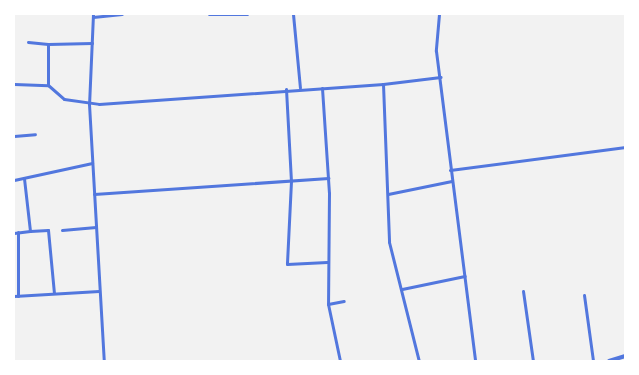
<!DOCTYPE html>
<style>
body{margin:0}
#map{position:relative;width:639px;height:375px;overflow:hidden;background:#f2f2f2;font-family:"Noto Serif",serif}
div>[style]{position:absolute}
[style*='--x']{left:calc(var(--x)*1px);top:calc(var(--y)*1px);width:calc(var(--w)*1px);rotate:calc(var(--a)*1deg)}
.minor>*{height:3px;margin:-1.5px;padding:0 1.5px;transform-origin:1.5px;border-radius:1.5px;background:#5277de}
.tertiary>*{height:4px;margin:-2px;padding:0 2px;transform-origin:2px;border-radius:2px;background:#5277de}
span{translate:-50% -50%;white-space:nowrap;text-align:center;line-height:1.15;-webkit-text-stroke:4px #fff;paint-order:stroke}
.frame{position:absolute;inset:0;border:15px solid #fff;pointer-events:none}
</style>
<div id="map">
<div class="minor">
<i style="--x:93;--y:14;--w:90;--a:92.5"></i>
<i style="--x:89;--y:104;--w:257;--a:86.7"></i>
<i style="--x:209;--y:14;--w:38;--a:0"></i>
<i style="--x:293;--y:14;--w:74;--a:84.6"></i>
<i style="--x:439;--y:14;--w:37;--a:95"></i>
<i style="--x:436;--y:51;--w:312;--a:82.8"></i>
<i style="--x:93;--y:17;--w:29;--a:-6"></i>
<i style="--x:28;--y:42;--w:20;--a:6"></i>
<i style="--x:14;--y:84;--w:34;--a:2"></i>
<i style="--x:48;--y:85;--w:21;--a:41"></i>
<i style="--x:64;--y:99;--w:35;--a:8"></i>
<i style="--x:99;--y:104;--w:285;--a:-4"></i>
<i style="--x:383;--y:84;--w:58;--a:-6.9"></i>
<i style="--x:383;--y:84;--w:158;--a:87.8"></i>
<i style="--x:389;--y:242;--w:123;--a:75.9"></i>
<i style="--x:48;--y:85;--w:41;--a:-90"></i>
<i style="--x:48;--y:44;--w:44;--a:-1.3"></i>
<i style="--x:322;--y:88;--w:105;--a:86.2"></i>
<i style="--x:329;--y:193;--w:111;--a:90.5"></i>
<i style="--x:328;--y:304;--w:58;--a:78.1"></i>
<i style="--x:286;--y:89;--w:92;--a:86.9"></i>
<i style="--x:291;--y:181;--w:83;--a:92.8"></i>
<i style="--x:287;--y:264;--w:40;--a:-2.9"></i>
<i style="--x:14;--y:136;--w:21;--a:-5"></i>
<i style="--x:450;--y:170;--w:177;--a:-7.5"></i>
<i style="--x:14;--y:180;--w:80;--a:-12.3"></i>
<i style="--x:94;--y:194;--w:235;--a:-3.9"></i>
<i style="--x:388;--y:194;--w:65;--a:-11.5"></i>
<i style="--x:62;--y:230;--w:34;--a:-5"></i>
<i style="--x:30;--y:231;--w:18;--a:-3"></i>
<i style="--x:48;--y:230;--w:63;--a:84.6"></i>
<i style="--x:18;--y:232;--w:64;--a:90"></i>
<i style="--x:14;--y:233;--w:16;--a:-7"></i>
<i style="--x:30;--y:231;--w:53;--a:-96.5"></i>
<i style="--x:402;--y:289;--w:64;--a:-11.7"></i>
<i style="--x:523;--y:291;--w:71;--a:81.9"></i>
<i style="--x:584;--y:295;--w:67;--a:82.2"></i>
<i style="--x:14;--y:296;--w:85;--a:-3.4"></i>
<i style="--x:328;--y:304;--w:16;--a:-11"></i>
</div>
<div class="tertiary">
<i style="--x:609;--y:361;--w:17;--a:-17"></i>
</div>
<div class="frame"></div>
</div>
